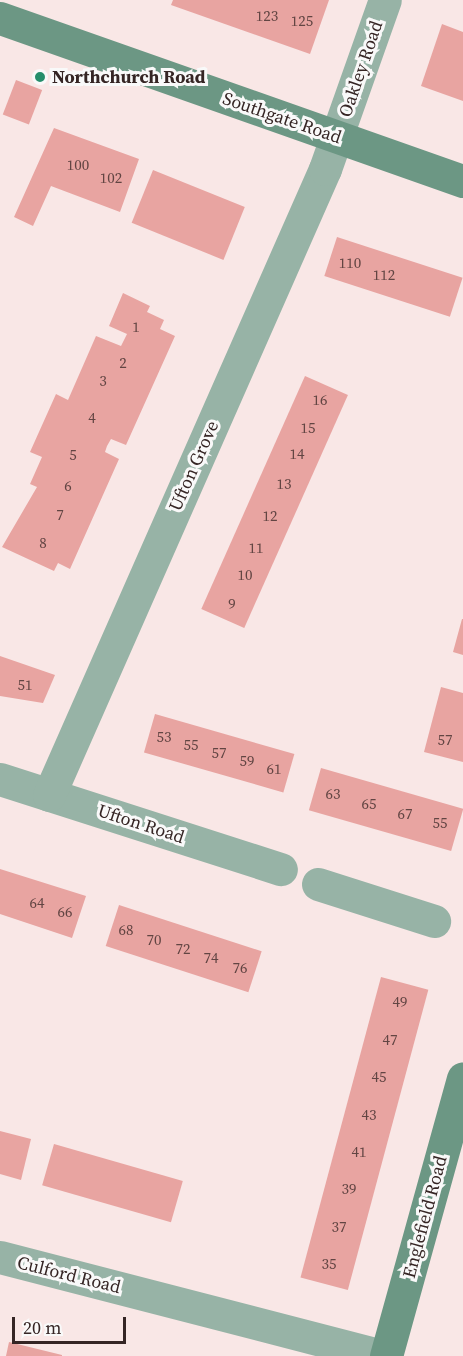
<!DOCTYPE html>
<style>
body{margin:0}
#map{position:relative;width:463px;height:1356px;overflow:hidden;background:#f9e7e6;font-family:"Source Serif 4",serif}
div>[style]{position:absolute}
[style*='--x']{left:calc(var(--x)*1px);top:calc(var(--y)*1px);width:calc(var(--w)*1px);rotate:calc(var(--a)*1deg)}
.building>*{inset:0;background:#e8a4a1;transform-origin:0 0}
.street>*{height:33px;margin:-16.5px;padding:0 16.5px;transform-origin:16.5px;border-radius:16.5px;background:#97b3a6}
.secondary>*{height:33px;margin:-16.5px;padding:0 16.5px;transform-origin:16.5px;border-radius:16.5px;background:#6c9784}
.dots>*{width:16px;height:16px;translate:-50% -50%;box-sizing:border-box;border:3px solid #f9f9f9;border-radius:50%}
span{translate:-50% -50%;white-space:nowrap;text-align:center;line-height:1.15;-webkit-text-stroke:6px #f9f9f9;paint-order:stroke}
.number-label{font-size:15px;color:#624543}
.number-label span{-webkit-text-stroke-width:0}
.street-label{font-size:18px;color:#352524}
.poi-label{font-size:18px;color:#352524;font-weight:700}
.left{translate:0 -50%;text-align:left}
.scale{position:absolute;left:12px;top:1317px;width:114px;height:27px;box-sizing:border-box;border:3px solid #352524;border-top:0;padding-left:8px;font-size:18px;line-height:21px;white-space:nowrap;color:#352524;-webkit-text-stroke:4px #f9f9f9;paint-order:stroke}
</style>
<div id="map">
<div class="building">
<i style="clip-path:polygon(173px 0,329px 0,310px 54px,171px 5px)"></i>
<i style="clip-path:polygon(442px 24px,463px 32px,463px 101px,421px 86px)"></i>
<i style="left:16px;top:80px;width:28px;height:37px;rotate:21deg"></i>
<i style="clip-path:polygon(54px 128px,139px 159px,120px 212px,51px 186px,33px 226px,14px 217px)"></i>
<i style="left:153px;top:170px;width:99px;height:57px;rotate:22deg"></i>
<i style="left:337px;top:237px;width:132px;height:41px;rotate:18deg"></i>
<i style="clip-path:polygon(123px 293px,150px 306px,147px 312px,164px 320px,160px 329px,175px 336px,126px 445px,111px 439px,107px 446px,105px 452px,119px 459px,70px 569px,58px 563px,54px 571px,2px 547px,37px 487px,30px 484px,42px 457px,30px 452px,56px 394px,68px 400px,96px 336px,121px 346px,127px 334px,109px 326px)"></i>
<i style="left:305px;top:376px;width:47px;height:255px;rotate:24deg"></i>
<i style="clip-path:polygon(462px 619px,463px 619px,463px 655px,453px 652px)"></i>
<i style="clip-path:polygon(0 656px,55px 675px,43px 703px,0 696px)"></i>
<i style="clip-path:polygon(441px 687px,463px 693px,463px 762px,424px 752px)"></i>
<i style="left:155px;top:714px;width:145px;height:40px;rotate:16deg"></i>
<i style="left:321px;top:768px;width:148px;height:44px;rotate:16deg"></i>
<i style="clip-path:polygon(0 869px,86px 896px,72px 938px,0 914px)"></i>
<i style="left:119px;top:905px;width:150px;height:43px;rotate:18deg"></i>
<i style="left:381px;top:977px;width:49px;height:311px;rotate:15deg"></i>
<i style="clip-path:polygon(0 1131px,31px 1139px,21px 1180px,0 1174px)"></i>
<i style="left:54px;top:1144px;width:134px;height:43px;rotate:16deg"></i>
<i style="clip-path:polygon(9px 1342px,62px 1355px,62px 1356px,6px 1356px)"></i>
</div>
<div class="street">
<i style="--x:0;--y:779;--w:295;--a:17.8"></i>
<i style="--x:49;--y:795;--w:684;--a:-66.21"></i>
<i style="--x:325;--y:169;--w:179;--a:-70.5"></i>
<i style="--x:318;--y:884;--w:122;--a:17.7"></i>
<i style="--x:0;--y:1257;--w:396;--a:14.5"></i>
</div>
<div class="secondary">
<i style="--x:0;--y:18;--w:491;--a:19.4"></i>
<i style="--x:386;--y:1356;--w:288;--a:-74.5"></i>
</div>
<div class="dots">
<i style="left:40px;top:77px;background:#268e6b"></i>
</div>
<div class="number-label">
<span style="left:267px;top:16px">123</span>
<span style="left:302px;top:21px">125</span>
<span style="left:78px;top:165px">100</span>
<span style="left:111px;top:178px">102</span>
<span style="left:350px;top:263px">110</span>
<span style="left:384px;top:275px">112</span>
<span style="left:136px;top:327px">1</span>
<span style="left:123px;top:363px">2</span>
<span style="left:103px;top:381px">3</span>
<span style="left:320px;top:400px">16</span>
<span style="left:92px;top:418px">4</span>
<span style="left:308px;top:428px">15</span>
<span style="left:297px;top:454px">14</span>
<span style="left:73px;top:455px">5</span>
<span style="left:284px;top:484px">13</span>
<span style="left:68px;top:486px">6</span>
<span style="left:60px;top:515px">7</span>
<span style="left:270px;top:516px">12</span>
<span style="left:43px;top:543px">8</span>
<span style="left:256px;top:548px">11</span>
<span style="left:245px;top:575px">10</span>
<span style="left:232px;top:604px">9</span>
<span style="left:25px;top:685px">51</span>
<span style="left:164px;top:737px">53</span>
<span style="left:445px;top:740px">57</span>
<span style="left:191px;top:745px">55</span>
<span style="left:219px;top:753px">57</span>
<span style="left:247px;top:761px">59</span>
<span style="left:274px;top:769px">61</span>
<span style="left:333px;top:794px">63</span>
<span style="left:369px;top:804px">65</span>
<span style="left:405px;top:814px">67</span>
<span style="left:440px;top:823px">55</span>
<span style="left:37px;top:903px">64</span>
<span style="left:65px;top:912px">66</span>
<span style="left:126px;top:930px">68</span>
<span style="left:154px;top:940px">70</span>
<span style="left:183px;top:949px">72</span>
<span style="left:211px;top:958px">74</span>
<span style="left:240px;top:968px">76</span>
<span style="left:400px;top:1002px">49</span>
<span style="left:390px;top:1040px">47</span>
<span style="left:379px;top:1077px">45</span>
<span style="left:369px;top:1115px">43</span>
<span style="left:359px;top:1152px">41</span>
<span style="left:349px;top:1189px">39</span>
<span style="left:339px;top:1227px">37</span>
<span style="left:329px;top:1264px">35</span>
</div>
<div class="street-label">
<span style="left:361px;top:69px;rotate:-71deg">Oakley Road</span>
<span style="left:282px;top:118px;rotate:19deg">Southgate Road</span>
<span style="left:194px;top:466px;rotate:-66deg">Ufton Grove</span>
<span style="left:141px;top:824px;rotate:18deg">Ufton Road</span>
<span style="left:425px;top:1217px;rotate:-75deg">Englefield Road</span>
<span style="left:69px;top:1275px;rotate:14deg">Culford Road</span>
</div>
<div class="poi-label">
<span class="left" style="left:52px;top:77px">Northchurch Road</span>
</div>
<div class="scale">20 m</div>
</div>
